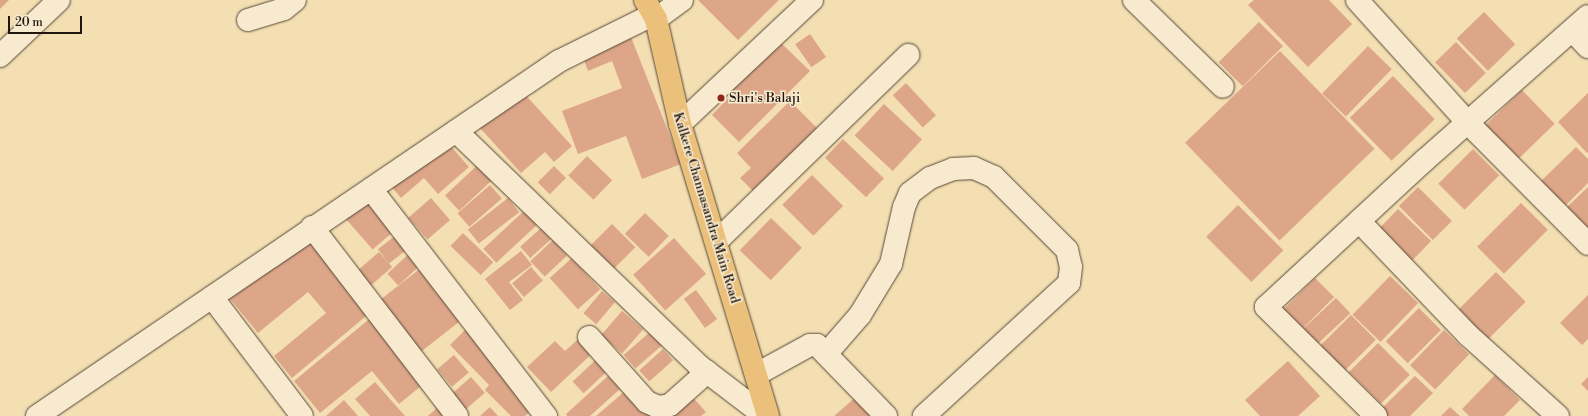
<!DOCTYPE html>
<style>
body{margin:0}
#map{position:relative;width:1588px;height:416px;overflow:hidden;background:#f4dfb3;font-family:"Libre Bodoni",serif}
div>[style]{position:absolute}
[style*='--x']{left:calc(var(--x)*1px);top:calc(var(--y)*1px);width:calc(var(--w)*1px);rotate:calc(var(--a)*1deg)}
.building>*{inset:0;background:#dda688;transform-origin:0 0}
.roads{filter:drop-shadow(0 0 1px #554838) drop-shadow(0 0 1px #554838)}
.minor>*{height:22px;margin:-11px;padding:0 11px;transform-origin:11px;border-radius:11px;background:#f8eace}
.major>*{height:22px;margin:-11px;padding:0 11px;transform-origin:11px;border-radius:11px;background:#eac07a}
.dots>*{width:11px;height:11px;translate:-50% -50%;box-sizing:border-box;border:2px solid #f8eace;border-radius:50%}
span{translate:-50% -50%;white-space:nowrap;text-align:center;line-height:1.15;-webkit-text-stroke:3px #f8eace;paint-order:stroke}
.poi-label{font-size:13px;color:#20150f}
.left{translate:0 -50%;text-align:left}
.street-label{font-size:13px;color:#20150f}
.scale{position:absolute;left:8px;top:16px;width:74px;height:18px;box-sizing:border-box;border:2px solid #20150f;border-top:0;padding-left:5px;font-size:12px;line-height:14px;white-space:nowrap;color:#20150f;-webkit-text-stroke:3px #f8eace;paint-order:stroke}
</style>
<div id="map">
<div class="building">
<i style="clip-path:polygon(0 0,9px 0,0 9px)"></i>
<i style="clip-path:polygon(698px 0,779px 0,738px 40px)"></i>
<i style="clip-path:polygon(1254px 0,1329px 0,1352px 24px,1308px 67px,1248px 5px)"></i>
<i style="left:1484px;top:12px;width:45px;height:38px;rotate:46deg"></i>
<i style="left:1259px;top:22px;width:34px;height:57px;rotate:45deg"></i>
<i style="clip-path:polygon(629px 32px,681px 164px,642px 179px,626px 136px,578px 154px,562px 111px,622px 88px,612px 61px,588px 71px,582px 54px)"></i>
<i style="left:810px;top:34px;width:28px;height:18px;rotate:55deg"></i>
<i style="clip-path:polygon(778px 40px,810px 71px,739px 142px,712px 115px,732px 94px,728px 89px)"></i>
<i style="left:1456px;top:42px;width:43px;height:29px;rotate:46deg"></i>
<i style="left:1368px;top:46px;width:33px;height:66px;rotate:44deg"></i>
<i style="left:1280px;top:51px;width:136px;height:132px;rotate:46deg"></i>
<i style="left:1393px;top:76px;width:60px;height:60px;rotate:46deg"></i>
<i style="left:906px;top:83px;width:44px;height:18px;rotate:47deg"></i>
<i style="clip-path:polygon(521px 90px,572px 146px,554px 162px,545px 152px,521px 173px,480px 128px)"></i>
<i style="left:1522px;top:90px;width:47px;height:53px;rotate:46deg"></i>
<i style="clip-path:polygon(1588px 93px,1588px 152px,1587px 153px,1558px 122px)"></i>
<i style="clip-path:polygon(790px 101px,819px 130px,755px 193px,740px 178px,751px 168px,737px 153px)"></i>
<i style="left:884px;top:104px;width:52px;height:43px;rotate:43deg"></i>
<i style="left:843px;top:139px;width:57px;height:26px;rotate:44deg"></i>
<i style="clip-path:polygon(448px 143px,469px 167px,438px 194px,424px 178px,401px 198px,390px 185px,412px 165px,417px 171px)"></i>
<i style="clip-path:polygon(1576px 147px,1588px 159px,1588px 183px,1564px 207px,1540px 182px)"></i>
<i style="left:1473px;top:149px;width:37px;height:49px;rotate:45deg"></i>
<i style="left:587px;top:156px;width:35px;height:27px;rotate:44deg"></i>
<i style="left:483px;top:160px;width:21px;height:52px;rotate:47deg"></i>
<i style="left:554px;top:166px;width:17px;height:23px;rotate:45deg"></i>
<i style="left:812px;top:175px;width:44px;height:42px;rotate:45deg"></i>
<i style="left:490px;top:185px;width:18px;height:43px;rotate:49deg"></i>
<i style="left:1418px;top:187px;width:48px;height:27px;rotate:45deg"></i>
<i style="clip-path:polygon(1588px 187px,1588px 229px,1565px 209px)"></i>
<i style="left:368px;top:194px;width:45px;height:33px;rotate:49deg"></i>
<i style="left:431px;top:198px;width:29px;height:30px;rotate:49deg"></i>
<i style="left:508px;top:198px;width:18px;height:51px;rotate:52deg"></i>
<i style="left:1521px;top:203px;width:38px;height:62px;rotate:45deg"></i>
<i style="left:1238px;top:205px;width:64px;height:45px;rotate:45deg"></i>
<i style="left:1398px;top:209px;width:46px;height:27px;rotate:44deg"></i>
<i style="left:525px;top:210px;width:19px;height:57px;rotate:47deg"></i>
<i style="left:645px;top:213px;width:33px;height:29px;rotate:44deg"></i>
<i style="left:771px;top:218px;width:43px;height:45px;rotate:44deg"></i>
<i style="left:612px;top:224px;width:33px;height:30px;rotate:45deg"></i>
<i style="left:541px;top:228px;width:15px;height:28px;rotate:48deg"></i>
<i style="left:400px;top:232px;width:18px;height:28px;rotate:52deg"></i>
<i style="left:463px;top:233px;width:42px;height:18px;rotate:44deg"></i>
<i style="clip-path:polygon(309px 234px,372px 311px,292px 378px,274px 356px,326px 313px,308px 292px,258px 333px,230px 299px)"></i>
<i style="left:674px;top:238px;width:48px;height:55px;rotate:48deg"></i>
<i style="left:553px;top:240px;width:21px;height:31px;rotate:47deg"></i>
<i style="left:413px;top:250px;width:16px;height:35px;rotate:47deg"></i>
<i style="clip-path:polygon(521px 251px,532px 265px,509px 282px,523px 300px,510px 310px,485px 279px)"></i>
<i style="left:379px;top:252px;width:20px;height:37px;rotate:49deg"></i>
<i style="left:572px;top:258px;width:42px;height:30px;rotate:48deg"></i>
<i style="left:426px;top:264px;width:66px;height:60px;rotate:52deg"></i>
<i style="left:531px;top:267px;width:18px;height:25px;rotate:49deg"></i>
<i style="left:1496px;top:272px;width:42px;height:55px;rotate:45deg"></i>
<i style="left:1390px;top:276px;width:39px;height:54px;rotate:44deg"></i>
<i style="left:1315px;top:278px;width:27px;height:45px;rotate:45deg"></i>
<i style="left:696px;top:290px;width:36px;height:15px;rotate:54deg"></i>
<i style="left:602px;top:291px;width:17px;height:29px;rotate:40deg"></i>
<i style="clip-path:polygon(1588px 295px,1588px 339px,1582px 345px,1560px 323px)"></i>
<i style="left:1336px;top:298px;width:21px;height:45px;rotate:47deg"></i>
<i style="left:1419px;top:308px;width:31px;height:47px;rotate:45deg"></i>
<i style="left:622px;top:311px;width:28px;height:32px;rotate:41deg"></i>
<i style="left:1351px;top:315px;width:35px;height:44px;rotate:45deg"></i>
<i style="clip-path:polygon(373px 316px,426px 382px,399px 404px,372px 371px,320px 413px,294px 381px)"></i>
<i style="clip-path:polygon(467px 328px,535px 407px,525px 416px,511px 416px,485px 390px,489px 385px,450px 345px)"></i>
<i style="left:1444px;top:330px;width:35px;height:49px;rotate:44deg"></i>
<i style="left:650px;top:332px;width:18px;height:35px;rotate:49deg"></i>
<i style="clip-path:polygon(584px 334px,598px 348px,551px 392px,527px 367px,555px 341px,565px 351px)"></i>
<i style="left:1378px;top:343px;width:45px;height:41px;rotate:45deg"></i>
<i style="left:663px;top:349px;width:15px;height:32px;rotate:48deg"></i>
<i style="left:454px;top:355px;width:23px;height:22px;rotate:50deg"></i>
<i style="left:599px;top:357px;width:16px;height:36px;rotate:47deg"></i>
<i style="clip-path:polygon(1288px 361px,1320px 396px,1298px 416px,1260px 416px,1245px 400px)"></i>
<i style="clip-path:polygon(1495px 375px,1520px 400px,1504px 416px,1469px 416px,1462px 409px)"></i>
<i style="clip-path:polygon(608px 376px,620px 389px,590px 416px,567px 416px,566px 414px)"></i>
<i style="clip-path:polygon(1415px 376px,1433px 393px,1410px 416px,1386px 416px,1380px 410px)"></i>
<i style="left:471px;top:377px;width:21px;height:34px;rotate:49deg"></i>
<i style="clip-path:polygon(1588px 377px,1588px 391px,1581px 384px)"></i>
<i style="clip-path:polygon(375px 382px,405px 416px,370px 416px,355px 399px)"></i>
<i style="clip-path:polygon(625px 391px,654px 416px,596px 416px)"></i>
<i style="clip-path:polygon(688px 392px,706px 412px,701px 416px,662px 416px)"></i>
<i style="clip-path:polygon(857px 396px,875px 416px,834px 416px)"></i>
<i style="clip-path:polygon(344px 400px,358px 416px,326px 416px)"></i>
<i style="clip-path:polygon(440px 405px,450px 416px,428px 416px)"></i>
<i style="clip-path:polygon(490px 407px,498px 416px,480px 416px)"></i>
<i style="clip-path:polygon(1450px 407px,1460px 416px,1441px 416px)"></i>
</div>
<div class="roads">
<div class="minor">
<i style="--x:1134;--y:0;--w:124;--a:44.3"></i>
<i style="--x:1357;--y:0;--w:167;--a:47.9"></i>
<i style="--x:1469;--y:124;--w:169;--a:45.2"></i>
<i style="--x:656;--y:19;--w:32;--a:-36"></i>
<i style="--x:248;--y:20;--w:38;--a:-17"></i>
<i style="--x:284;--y:9;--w:14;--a:-39"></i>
<i style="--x:1573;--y:31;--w:22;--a:47"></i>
<i style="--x:0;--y:56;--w:81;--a:-43.5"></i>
<i style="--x:680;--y:124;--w:181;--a:-43.2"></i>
<i style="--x:456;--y:131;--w:337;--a:44"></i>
<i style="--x:698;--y:365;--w:84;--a:37.3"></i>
<i style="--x:371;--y:189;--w:287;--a:52.4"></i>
<i style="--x:1359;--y:221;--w:158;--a:46.3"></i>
<i style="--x:1468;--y:335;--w:121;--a:42"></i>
<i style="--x:312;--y:227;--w:238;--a:52.5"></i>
<i style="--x:717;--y:241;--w:267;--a:-44.2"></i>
<i style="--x:212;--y:297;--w:149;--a:52.9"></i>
<i style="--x:589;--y:337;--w:87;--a:48.3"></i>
<i style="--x:647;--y:402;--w:12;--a:24"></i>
<i style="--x:658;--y:407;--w:12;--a:-9"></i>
<i style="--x:670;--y:405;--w:50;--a:-41.7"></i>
<i style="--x:826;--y:354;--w:52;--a:-48.9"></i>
<i style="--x:860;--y:315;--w:60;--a:-58.7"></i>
<i style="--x:891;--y:264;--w:58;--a:-77.2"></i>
<i style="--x:904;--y:207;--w:15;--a:-67"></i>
<i style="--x:910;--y:193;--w:25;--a:-37"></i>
<i style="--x:930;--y:178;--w:25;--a:-21"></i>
<i style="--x:953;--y:169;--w:21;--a:-3"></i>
<i style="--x:974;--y:168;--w:22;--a:24"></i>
<i style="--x:994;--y:177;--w:103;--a:45"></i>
<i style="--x:1067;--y:250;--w:17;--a:77"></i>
<i style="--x:1071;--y:267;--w:16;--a:97"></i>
<i style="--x:1069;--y:283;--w:197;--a:137.5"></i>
<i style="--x:757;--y:374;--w:60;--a:-28.7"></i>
<i style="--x:810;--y:345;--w:7;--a:0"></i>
<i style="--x:817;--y:345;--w:99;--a:45.8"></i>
<i style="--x:37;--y:416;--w:631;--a:-34.22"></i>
<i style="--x:559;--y:61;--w:106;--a:-26.3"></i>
<i style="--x:1376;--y:416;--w:155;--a:-135.3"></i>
<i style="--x:1266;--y:307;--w:217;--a:-42.8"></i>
<i style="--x:1425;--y:160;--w:217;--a:-41.5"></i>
</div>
<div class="major">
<i style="--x:645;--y:0;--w:22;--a:60"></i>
<i style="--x:656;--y:19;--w:108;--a:77.1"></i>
<i style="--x:680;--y:124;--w:305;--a:73.2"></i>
</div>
</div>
<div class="dots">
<i style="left:721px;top:98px;background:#8f2418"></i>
</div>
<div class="poi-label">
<span class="left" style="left:729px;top:98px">Shri's Balaji</span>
</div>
<div class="street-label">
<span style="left:706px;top:208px;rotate:73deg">Kalkere Channasandra Main Road</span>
</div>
<div class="scale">20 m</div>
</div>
